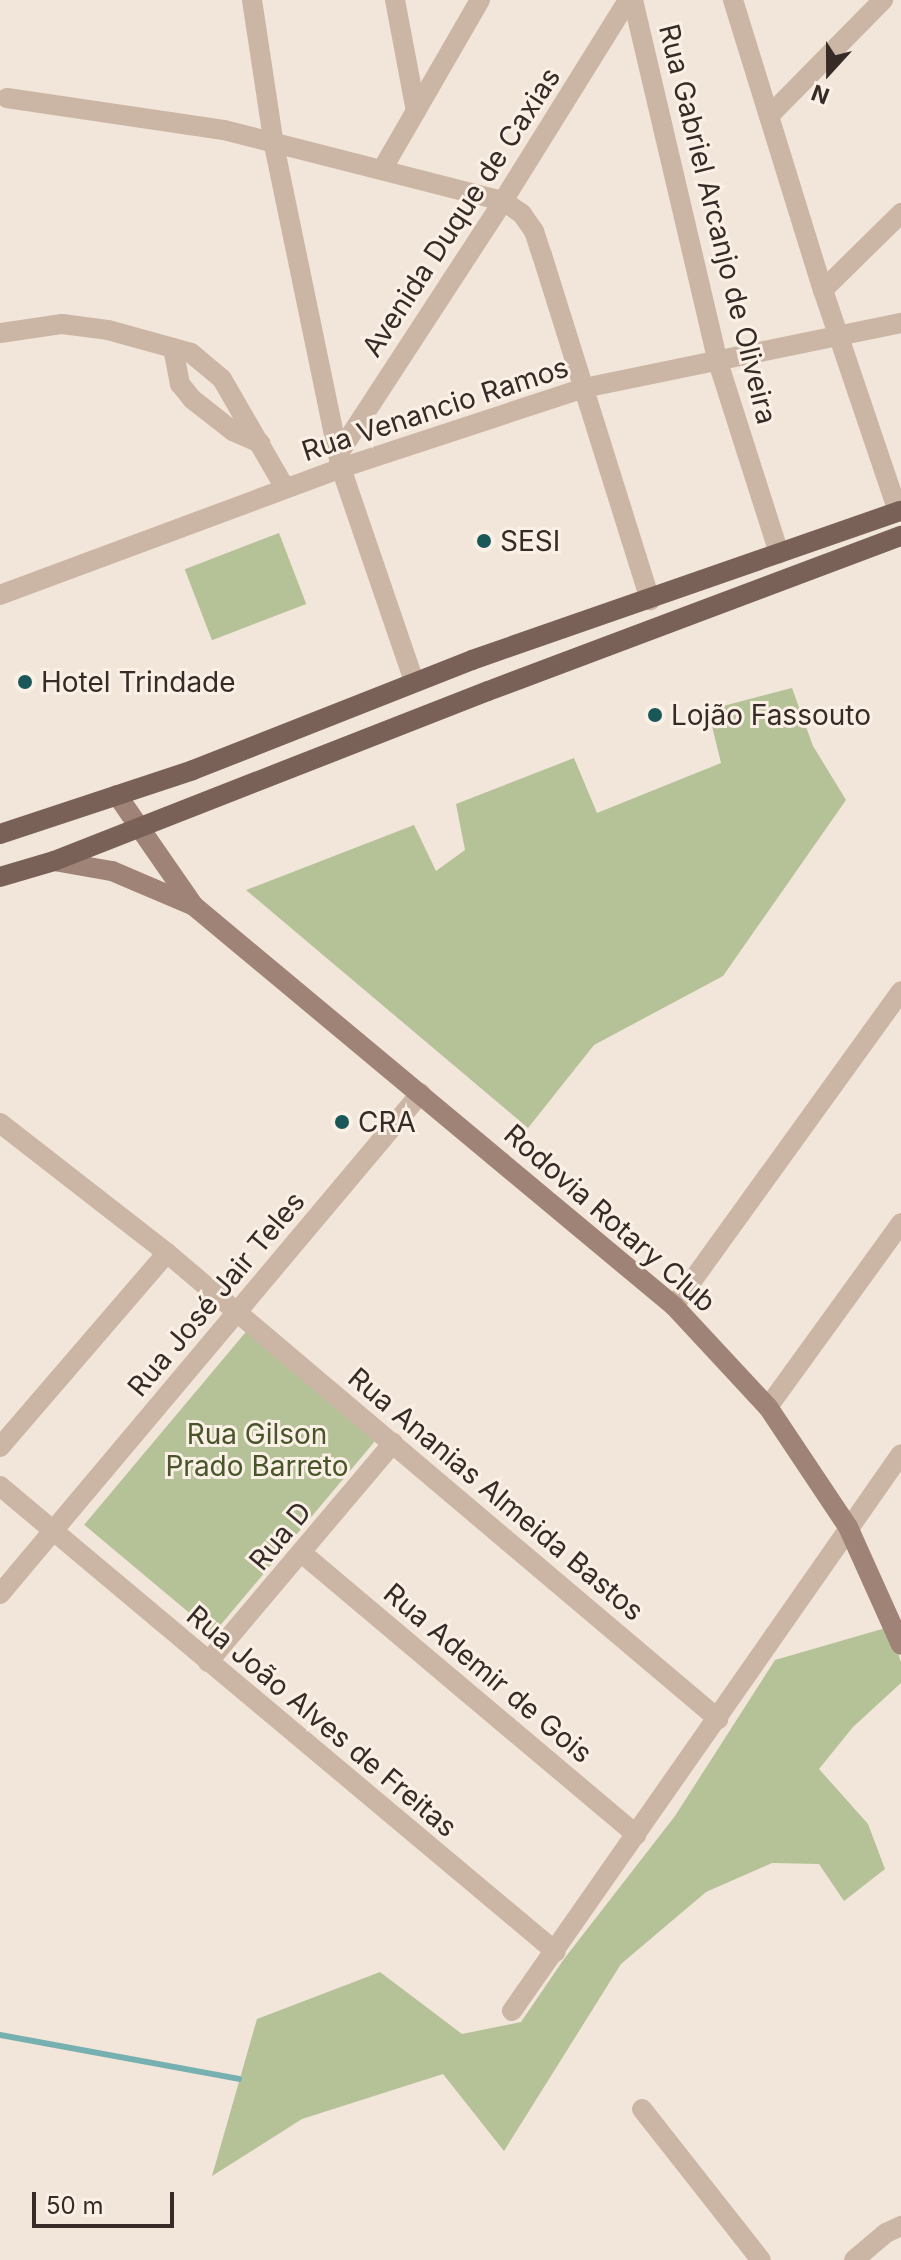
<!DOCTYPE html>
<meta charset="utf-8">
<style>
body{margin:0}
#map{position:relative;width:901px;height:2260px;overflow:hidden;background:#f2e5d9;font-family:Inter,sans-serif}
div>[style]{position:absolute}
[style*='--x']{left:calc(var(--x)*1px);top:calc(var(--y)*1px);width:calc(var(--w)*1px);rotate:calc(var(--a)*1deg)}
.green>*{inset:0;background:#b5c298;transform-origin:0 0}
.stream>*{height:6px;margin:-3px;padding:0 3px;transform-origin:3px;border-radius:3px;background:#77b0b1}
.street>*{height:20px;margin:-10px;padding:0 10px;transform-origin:10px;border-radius:10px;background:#cbb5a5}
.secondary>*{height:20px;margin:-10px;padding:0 10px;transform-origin:10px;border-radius:10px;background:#9f8376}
.primary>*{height:20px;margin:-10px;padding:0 10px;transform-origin:10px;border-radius:10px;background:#796157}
.dots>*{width:22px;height:22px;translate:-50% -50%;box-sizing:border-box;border:4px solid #faf0e5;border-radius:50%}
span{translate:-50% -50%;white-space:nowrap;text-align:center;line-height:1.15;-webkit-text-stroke:6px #faf0e5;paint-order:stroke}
.street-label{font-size:28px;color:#362b26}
.poi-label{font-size:28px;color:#362b26}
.left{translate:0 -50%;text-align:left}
.park-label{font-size:28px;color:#475529}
.north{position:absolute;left:789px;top:32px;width:80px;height:80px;-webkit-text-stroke:6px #faf0e5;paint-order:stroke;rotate:201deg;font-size:22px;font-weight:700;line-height:32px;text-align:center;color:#362b26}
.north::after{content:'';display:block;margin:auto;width:28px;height:36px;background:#362b26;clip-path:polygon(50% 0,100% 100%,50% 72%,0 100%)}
.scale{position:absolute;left:32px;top:2192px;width:142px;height:36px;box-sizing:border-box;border:4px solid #362b26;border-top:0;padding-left:10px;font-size:24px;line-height:28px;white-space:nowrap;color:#362b26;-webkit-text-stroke:6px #faf0e5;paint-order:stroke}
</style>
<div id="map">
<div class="green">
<i style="left:279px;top:533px;width:76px;height:101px;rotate:69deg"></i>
<i style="clip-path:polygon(792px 688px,813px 746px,846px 800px,723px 976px,594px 1045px,528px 1128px,246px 890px,414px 825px,436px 871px,465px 850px,456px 804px,574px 758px,597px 813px,721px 763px,708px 710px)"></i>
<i style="left:250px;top:1327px;width:169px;height:258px;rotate:40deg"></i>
<i style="clip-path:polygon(889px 1627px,901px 1662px,901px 1683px,853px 1727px,819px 1769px,868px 1824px,885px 1869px,844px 1901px,819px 1864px,772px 1863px,706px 1892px,621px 1964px,504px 2151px,443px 2074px,302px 2119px,212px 2176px,257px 2019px,380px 1972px,462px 2034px,521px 2022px,564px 1959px,675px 1816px,775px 1660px)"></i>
</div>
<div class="stream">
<i style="--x:0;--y:2035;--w:243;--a:10.4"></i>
</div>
<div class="street">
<i style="--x:252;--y:0;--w:147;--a:81.4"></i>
<i style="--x:274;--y:145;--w:330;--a:78.3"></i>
<i style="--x:341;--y:468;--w:225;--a:71.1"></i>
<i style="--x:395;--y:0;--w:113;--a:79.3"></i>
<i style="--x:633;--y:0;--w:372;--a:76.8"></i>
<i style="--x:718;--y:362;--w:201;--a:72.3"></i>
<i style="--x:733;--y:0;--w:304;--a:72.8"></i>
<i style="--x:823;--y:290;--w:234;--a:71.3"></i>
<i style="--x:7;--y:98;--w:219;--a:8.4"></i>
<i style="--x:224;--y:130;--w:288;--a:14.3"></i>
<i style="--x:503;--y:201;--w:23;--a:34"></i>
<i style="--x:522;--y:214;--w:21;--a:55"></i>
<i style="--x:534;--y:231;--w:25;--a:72"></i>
<i style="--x:542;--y:255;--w:362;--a:72.6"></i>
<i style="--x:769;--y:116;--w:163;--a:-45.5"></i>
<i style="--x:383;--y:168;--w:194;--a:-60"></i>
<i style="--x:823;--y:290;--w:110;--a:-44.6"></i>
<i style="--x:0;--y:333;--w:63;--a:-8.3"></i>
<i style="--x:62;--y:324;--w:46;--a:7.4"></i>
<i style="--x:108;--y:330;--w:86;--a:15.5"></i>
<i style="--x:191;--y:353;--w:40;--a:40"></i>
<i style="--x:222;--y:379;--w:126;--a:60"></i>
<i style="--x:173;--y:348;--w:37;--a:79"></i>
<i style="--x:180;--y:384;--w:19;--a:51"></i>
<i style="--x:192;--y:399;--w:52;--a:38"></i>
<i style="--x:233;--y:431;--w:30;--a:24"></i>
<i style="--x:339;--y:453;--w:301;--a:-56.9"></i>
<i style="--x:503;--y:201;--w:237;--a:-58.1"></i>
<i style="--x:0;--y:595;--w:364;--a:-20.4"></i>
<i style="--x:341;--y:468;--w:256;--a:-18.2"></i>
<i style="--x:584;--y:388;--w:324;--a:-11.6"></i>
<i style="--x:0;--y:1123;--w:212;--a:37.9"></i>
<i style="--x:167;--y:1253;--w:722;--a:40.22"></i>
<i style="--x:674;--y:1306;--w:388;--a:-54.2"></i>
<i style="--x:768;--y:1407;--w:227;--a:-54.1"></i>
<i style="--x:0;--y:1447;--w:256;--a:-49.3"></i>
<i style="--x:0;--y:1486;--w:725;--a:39.97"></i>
<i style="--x:303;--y:1554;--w:436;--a:40.1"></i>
<i style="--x:0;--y:1594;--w:654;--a:-49.96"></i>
<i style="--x:208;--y:1662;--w:287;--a:-49.8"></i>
<i style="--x:512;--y:2011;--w:679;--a:-55.07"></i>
<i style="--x:642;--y:2109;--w:192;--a:51.8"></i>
<i style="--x:854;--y:2260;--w:42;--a:-40.2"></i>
<i style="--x:886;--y:2233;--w:17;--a:-25"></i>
</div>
<div class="secondary">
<i style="--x:117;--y:795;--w:135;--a:55.3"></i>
<i style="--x:54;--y:861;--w:59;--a:9.8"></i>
<i style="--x:112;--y:871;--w:89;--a:23.1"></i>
<i style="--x:194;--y:906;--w:625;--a:39.81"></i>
<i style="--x:674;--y:1306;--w:138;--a:47.1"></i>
<i style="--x:768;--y:1407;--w:144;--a:56.3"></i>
<i style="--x:848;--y:1527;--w:129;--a:65.8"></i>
</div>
<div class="primary">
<i style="--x:0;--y:834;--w:203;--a:-18.3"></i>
<i style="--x:193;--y:770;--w:300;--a:-21.5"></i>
<i style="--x:472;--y:660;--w:454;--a:-19.2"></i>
<i style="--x:0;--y:877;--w:56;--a:-16.5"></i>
<i style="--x:54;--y:861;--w:466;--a:-21.4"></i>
<i style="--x:488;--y:691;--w:441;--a:-20.6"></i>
</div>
<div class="dots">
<i style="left:484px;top:541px;background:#1a5759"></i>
<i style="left:25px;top:682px;background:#1a5759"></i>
<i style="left:655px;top:715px;background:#1a5759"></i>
<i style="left:342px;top:1122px;background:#1a5759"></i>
</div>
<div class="street-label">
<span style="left:461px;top:212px;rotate:-57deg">Avenida Duque de Caxias</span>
<span style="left:718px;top:224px;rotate:76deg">Rua Gabriel Arcanjo de Oliveira</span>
<span style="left:435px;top:409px;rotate:-18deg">Rua Venancio Ramos</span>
<span style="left:610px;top:1218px;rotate:41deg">Rodovia Rotary Club</span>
<span style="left:216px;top:1294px;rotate:-50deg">Rua José Jair Teles</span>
<span style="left:496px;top:1494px;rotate:40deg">Rua Ananias Almeida Bastos</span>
<span style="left:280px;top:1536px;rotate:-50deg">Rua D</span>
<span style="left:488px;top:1673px;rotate:40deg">Rua Ademir de Gois</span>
<span style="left:322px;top:1721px;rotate:40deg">Rua João Alves de Freitas</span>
</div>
<div class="poi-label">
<span class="left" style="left:500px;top:541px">SESI</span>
<span class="left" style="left:41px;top:682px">Hotel Trindade</span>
<span class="left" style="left:671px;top:715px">Lojão Fassouto</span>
<span class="left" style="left:358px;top:1122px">CRA</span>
</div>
<div class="park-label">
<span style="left:257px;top:1450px">Rua Gilson<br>Prado Barreto</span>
</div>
<div class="north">N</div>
<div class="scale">50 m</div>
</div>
